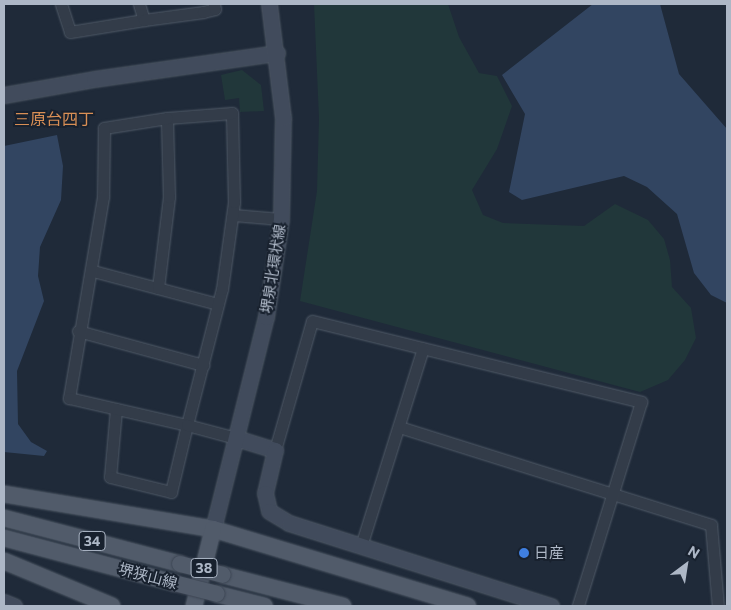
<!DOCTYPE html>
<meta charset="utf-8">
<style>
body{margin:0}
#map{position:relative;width:731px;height:610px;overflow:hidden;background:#1f2a39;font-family:Commissioner,"Noto Sans JP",sans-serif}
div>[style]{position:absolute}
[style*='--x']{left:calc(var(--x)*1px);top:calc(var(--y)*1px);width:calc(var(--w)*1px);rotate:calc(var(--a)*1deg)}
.green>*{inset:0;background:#21373a}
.water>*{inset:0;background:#324561}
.roads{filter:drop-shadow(0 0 1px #505a67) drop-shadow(0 0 1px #505a67)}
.street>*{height:11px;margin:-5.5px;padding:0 5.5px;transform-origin:5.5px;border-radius:5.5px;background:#333c49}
.secondary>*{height:15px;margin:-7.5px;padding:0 7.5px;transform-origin:7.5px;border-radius:7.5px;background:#414b5c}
.primary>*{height:16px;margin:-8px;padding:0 8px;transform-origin:8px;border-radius:8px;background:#515b6a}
.bridges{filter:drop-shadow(0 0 1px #3c4553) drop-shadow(0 0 1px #3c4553)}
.primary-bridge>*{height:16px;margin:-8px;padding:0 8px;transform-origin:8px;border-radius:8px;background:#515b6a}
.dots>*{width:14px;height:14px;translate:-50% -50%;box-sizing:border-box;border:2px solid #18212e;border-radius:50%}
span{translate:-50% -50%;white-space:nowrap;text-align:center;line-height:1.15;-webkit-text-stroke:4px #18212e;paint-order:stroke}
.shield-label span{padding:1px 4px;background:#18212e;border:1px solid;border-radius:4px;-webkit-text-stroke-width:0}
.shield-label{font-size:14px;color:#adb7c6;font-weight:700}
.street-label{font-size:15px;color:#adb7c6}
.poi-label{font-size:15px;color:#adb7c6}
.left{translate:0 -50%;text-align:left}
.neighbourhood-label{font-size:16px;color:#d98f55}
.frame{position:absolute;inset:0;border:5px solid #adb7c6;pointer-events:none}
.north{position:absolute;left:661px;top:540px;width:50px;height:50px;-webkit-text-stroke:4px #18212e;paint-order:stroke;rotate:31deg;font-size:14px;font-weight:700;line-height:20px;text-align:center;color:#adb7c6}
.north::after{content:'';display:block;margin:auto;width:18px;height:22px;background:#adb7c6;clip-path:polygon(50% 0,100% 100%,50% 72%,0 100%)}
</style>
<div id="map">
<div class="green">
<i style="clip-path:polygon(314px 4px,448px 4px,459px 37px,479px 73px,497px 76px,512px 106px,497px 149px,472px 190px,483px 215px,503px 223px,584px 226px,615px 204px,648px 220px,664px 239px,670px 260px,672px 287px,691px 308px,696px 338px,685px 360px,668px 380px,640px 392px,300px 301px,317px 191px,319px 118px)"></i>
<i style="clip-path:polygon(242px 70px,261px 85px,264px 111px,240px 112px,239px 98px,225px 100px,221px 75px)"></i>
</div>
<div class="water">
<i style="clip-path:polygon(593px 4px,660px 4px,679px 74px,727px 129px,727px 303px,711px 295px,694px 273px,677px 214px,647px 187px,624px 176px,522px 200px,509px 192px,525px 114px,502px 75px)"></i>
<i style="clip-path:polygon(57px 135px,63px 166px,61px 200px,40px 247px,38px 276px,44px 301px,17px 371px,18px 424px,31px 442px,47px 451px,44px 456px,4px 452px,4px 146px)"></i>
</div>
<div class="roads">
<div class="street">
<i style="--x:61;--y:4;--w:29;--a:72"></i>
<i style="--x:70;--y:32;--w:75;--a:-9.2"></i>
<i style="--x:139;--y:4;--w:17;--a:73"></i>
<i style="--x:144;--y:20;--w:60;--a:-7.7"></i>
<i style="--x:203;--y:12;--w:12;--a:-14"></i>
<i style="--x:215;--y:9;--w:5;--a:-101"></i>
<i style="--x:233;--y:215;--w:48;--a:4.8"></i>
<i style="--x:93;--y:271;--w:129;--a:14.8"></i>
<i style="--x:158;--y:288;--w:92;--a:-83.1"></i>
<i style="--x:169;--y:197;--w:79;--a:-91.5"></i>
<i style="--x:78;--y:331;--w:130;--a:15.2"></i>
<i style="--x:116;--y:409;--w:68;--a:95"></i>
<i style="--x:110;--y:477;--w:63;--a:13.8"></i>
<i style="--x:171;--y:492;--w:69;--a:-76.6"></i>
<i style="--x:187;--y:425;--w:140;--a:-75.6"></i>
<i style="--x:222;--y:289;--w:88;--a:-82.1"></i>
<i style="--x:234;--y:202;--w:89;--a:-91.3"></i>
<i style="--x:232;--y:113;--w:65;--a:175.6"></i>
<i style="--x:167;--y:118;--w:64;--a:171"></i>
<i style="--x:104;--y:128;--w:69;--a:90.8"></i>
<i style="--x:103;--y:197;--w:204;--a:99.6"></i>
<i style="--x:69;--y:398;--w:121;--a:12.9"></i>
<i style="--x:187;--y:425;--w:51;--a:14.9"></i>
<i style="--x:399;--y:427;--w:327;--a:17.4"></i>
<i style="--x:711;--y:525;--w:81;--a:85.1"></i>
<i style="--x:275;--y:450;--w:134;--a:-74"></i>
<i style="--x:312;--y:321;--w:339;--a:13.8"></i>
<i style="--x:641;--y:402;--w:214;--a:107.2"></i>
<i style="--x:361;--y:546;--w:207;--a:-72.6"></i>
</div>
<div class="secondary">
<i style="--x:4;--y:95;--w:91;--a:-10.1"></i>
<i style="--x:94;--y:79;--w:185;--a:-8.1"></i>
<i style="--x:236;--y:438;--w:41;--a:17.1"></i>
<i style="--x:275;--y:450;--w:44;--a:103.1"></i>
<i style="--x:265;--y:493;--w:18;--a:77"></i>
<i style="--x:269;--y:511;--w:23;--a:31"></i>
<i style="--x:289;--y:523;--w:275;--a:17.6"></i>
<i style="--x:213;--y:529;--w:219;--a:-76"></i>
<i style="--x:266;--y:317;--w:99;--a:-81.3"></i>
<i style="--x:281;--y:219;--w:101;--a:-88.9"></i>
<i style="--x:283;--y:118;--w:115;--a:-97"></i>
<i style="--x:4;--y:602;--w:11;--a:22"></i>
</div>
<div class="primary">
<i style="--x:4;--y:494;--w:212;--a:9.5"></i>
<i style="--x:213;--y:529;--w:266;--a:16.8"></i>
<i style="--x:4;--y:518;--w:182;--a:14.6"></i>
<i style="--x:4;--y:538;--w:176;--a:14.8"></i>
<i style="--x:4;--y:561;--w:117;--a:22.6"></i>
<i style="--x:223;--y:575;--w:124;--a:14.5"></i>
<i style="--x:217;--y:594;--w:49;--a:14.3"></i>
<i style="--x:194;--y:606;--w:79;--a:-76.1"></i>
</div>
</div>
<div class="bridges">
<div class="primary-bridge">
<i style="--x:180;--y:564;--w:44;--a:14.3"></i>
<i style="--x:174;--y:583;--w:44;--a:14.3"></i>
</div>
</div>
<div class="dots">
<i style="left:524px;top:553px;background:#3f7fe0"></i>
</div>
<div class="shield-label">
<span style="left:92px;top:541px">34</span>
<span style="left:204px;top:568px">38</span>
</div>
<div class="street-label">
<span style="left:273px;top:269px;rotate:-81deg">堺泉北環状線</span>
<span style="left:148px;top:576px;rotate:15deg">堺狭山線</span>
</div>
<div class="poi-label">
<span class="left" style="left:534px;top:553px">日産</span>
</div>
<div class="neighbourhood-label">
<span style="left:54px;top:119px">三原台四丁</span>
</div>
<div class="frame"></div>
<div class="north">N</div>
</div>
